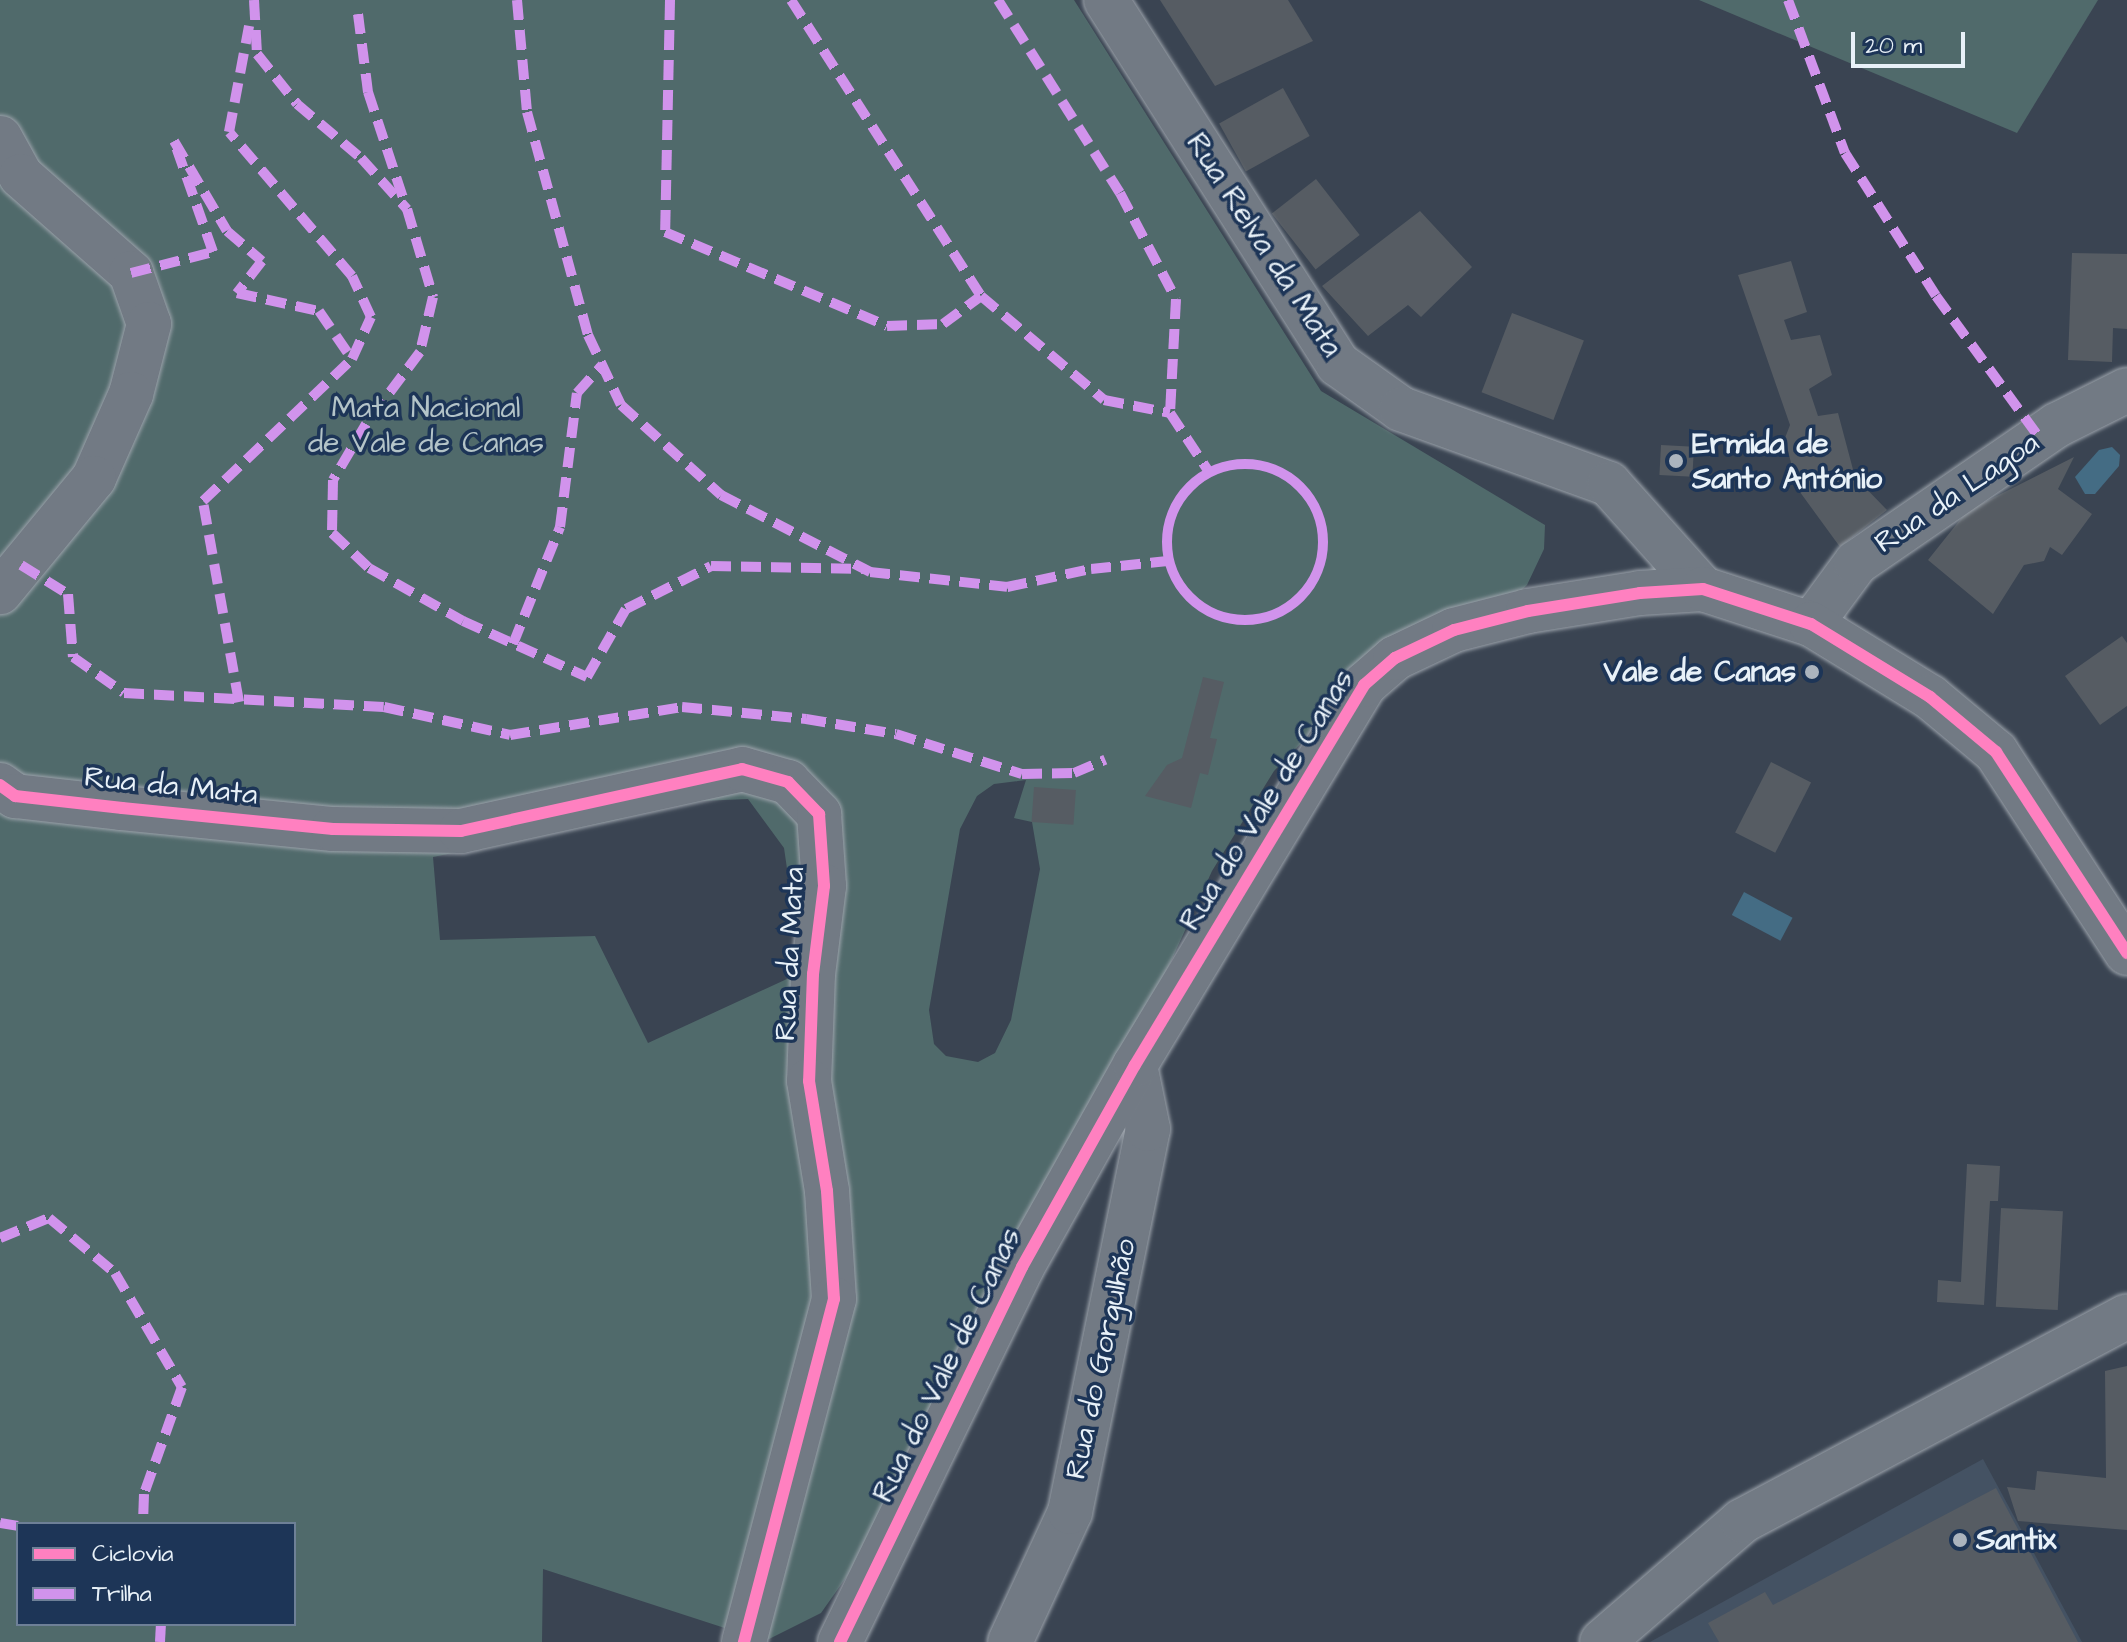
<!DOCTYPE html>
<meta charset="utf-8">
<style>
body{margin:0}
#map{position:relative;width:2127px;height:1642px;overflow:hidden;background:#3a4452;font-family:"Architects Daughter",sans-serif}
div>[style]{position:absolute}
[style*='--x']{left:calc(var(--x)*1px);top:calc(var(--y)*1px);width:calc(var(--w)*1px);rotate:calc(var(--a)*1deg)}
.built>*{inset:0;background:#445263}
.green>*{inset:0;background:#506a6b}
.water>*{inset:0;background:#446c84;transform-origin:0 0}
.building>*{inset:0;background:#565c63;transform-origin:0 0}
.roads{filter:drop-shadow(0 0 2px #9ca3ab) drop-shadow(0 0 2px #9ca3ab)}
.minor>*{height:44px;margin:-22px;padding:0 22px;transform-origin:22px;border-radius:22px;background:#727a84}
.tertiary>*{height:44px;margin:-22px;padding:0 22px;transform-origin:22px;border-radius:22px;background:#727a84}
.quiet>*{height:10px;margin-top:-5px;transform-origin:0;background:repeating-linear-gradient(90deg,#d193ec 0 20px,transparent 0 30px)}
.quiet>.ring{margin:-5px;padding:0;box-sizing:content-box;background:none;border:10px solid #d193ec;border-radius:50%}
.cycleway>*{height:12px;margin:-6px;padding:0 6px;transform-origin:6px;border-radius:6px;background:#ff80c0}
.dots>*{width:22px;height:22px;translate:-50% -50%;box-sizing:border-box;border:4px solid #1d3557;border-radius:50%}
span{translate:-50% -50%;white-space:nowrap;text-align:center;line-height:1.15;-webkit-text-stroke:7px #1d3557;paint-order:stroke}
.street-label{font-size:30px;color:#e8f1f8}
.park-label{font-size:30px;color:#b4c4c8}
.poi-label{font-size:30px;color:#e8f1f8;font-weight:700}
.left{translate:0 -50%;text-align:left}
.right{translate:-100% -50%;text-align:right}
.legend{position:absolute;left:16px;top:1522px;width:280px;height:104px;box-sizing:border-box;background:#1d3557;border:2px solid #6e8097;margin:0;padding:10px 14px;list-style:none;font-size:24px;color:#e8f1f8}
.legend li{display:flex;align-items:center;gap:16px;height:40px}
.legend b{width:40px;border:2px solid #6e8097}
.scale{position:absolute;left:1851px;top:32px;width:114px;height:36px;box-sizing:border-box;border:4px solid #e8f1f8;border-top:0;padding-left:10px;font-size:24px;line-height:28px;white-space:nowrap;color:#e8f1f8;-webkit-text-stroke:6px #1d3557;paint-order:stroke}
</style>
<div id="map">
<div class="built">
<i style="clip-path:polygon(1983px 1459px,2082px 1642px,1650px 1642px)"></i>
</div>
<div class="green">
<i style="clip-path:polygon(evenodd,0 0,1074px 0,1321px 391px,1545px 525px,1544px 549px,1527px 585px,1492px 616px,1317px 727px,1274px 771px,1212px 871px,1137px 1036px,857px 1562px,821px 1613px,765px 1641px,543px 1569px,542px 1642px,0 1642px,0 0,1026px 780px,1014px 818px,1032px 822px,1040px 869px,1011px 1020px,995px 1053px,978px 1062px,946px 1056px,934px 1044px,929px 1010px,960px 829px,977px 796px,994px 784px,1026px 780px,0 0,748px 799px,784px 848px,802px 972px,648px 1043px,595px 936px,440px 940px,433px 857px,616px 820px,675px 802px,748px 799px,0 0,18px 1524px,294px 1524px,294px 1624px,18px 1624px,18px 1524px)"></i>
<i style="clip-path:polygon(1699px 0,2098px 0,2017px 133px)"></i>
</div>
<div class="water">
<i style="clip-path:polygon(2112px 447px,2120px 455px,2119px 466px,2095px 494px,2085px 494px,2075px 477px,2099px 450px)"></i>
<i style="left:1744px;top:892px;width:55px;height:26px;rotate:28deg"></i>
</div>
<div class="building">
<i style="clip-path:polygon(1160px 0,1288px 0,1313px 41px,1215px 86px)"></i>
<i style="left:1283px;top:88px;width:55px;height:73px;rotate:61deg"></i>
<i style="left:1316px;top:179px;width:71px;height:56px;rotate:52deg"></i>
<i style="clip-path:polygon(1420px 211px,1472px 267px,1421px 317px,1408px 305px,1368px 336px,1322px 286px)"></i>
<i style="clip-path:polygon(2072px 253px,2127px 254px,2127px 329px,2113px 328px,2112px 362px,2068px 360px)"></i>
<i style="clip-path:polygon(1791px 261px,1807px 312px,1784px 320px,1791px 340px,1820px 335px,1832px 375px,1809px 389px,1818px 416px,1838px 413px,1855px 477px,1887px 510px,1840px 547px,1797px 488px,1785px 438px,1790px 425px,1738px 275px)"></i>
<i style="left:1512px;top:313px;width:77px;height:85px;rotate:21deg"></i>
<i style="left:1661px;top:445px;width:33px;height:30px;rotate:3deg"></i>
<i style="clip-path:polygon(2074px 457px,2058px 489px,2092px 514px,2062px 555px,2050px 547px,2044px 561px,2024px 565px,1993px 614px,1928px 560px,1967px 511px)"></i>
<i style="clip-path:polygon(2122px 636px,2127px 643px,2127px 706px,2100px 725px,2065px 676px)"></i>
<i style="clip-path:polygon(1203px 677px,1224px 682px,1210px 738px,1217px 739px,1208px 775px,1200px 773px,1191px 808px,1145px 796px,1167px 765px,1182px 758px)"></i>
<i style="left:1771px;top:762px;width:45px;height:79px;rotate:27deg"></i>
<i style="left:1034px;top:787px;width:42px;height:35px;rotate:4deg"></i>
<i style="clip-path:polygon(1967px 1164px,2000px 1166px,1998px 1201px,1990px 1201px,1984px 1305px,1937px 1302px,1938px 1280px,1961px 1282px)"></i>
<i style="left:2001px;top:1208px;width:62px;height:99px;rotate:3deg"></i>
<i style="clip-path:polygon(2127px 1366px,2127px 1530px,2018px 1521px,2007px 1487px,2035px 1490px,2037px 1471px,2106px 1478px,2105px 1371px)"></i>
<i style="clip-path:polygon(1996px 1488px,2078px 1642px,1719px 1642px,1708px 1623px,1765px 1592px,1773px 1605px)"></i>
</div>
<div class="roads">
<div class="minor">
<i style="--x:1106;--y:0;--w:432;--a:57.5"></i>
<i style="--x:1338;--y:364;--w:77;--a:35.5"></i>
<i style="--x:1401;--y:409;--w:221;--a:19.8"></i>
<i style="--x:1609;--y:484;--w:141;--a:48.2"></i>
<i style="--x:1811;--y:624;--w:76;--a:-53.6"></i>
<i style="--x:1856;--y:563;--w:244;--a:-34.5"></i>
<i style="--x:2057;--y:425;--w:78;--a:-26.6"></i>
<i style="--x:1010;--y:1642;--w:143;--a:-65.2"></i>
<i style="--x:1070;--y:1512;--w:391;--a:-78.5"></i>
<i style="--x:1148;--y:1129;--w:65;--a:-101.5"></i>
<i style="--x:1602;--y:1642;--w:185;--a:-40.8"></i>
<i style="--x:1742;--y:1521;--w:436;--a:-28"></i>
</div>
<div class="tertiary">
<i style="--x:0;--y:138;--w:43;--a:61.1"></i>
<i style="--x:21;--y:176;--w:147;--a:41.4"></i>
<i style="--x:131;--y:273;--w:54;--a:70.6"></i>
<i style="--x:149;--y:324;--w:72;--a:104.4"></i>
<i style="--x:131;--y:394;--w:92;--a:113.8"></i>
<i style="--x:94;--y:478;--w:148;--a:129.5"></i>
<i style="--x:0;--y:785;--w:19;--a:36"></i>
<i style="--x:15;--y:796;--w:108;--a:6.4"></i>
<i style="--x:122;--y:808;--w:212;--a:5.7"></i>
<i style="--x:333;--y:829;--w:128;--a:0.9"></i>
<i style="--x:461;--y:831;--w:288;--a:-12.4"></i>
<i style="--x:742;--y:769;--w:48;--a:15.8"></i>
<i style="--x:788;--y:782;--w:45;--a:45.9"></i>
<i style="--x:819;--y:814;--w:72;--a:86"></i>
<i style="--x:824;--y:886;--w:89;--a:97.1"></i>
<i style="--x:813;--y:974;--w:107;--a:92.1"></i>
<i style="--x:809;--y:1081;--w:111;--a:80.7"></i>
<i style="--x:827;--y:1191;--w:108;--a:86.3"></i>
<i style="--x:834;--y:1299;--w:355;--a:104.7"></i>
<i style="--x:840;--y:1642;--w:417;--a:-64.1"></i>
<i style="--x:1022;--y:1267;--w:231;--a:-60.8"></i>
<i style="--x:1135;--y:1065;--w:444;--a:-58.9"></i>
<i style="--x:1364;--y:685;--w:41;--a:-41.1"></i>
<i style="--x:1395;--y:658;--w:65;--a:-25.4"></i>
<i style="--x:1454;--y:630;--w:76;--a:-14.4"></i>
<i style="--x:1528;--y:611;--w:113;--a:-9.1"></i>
<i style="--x:1640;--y:593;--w:63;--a:-3.6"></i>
<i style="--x:1703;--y:589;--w:114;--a:18"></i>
<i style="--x:1811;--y:624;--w:140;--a:31.5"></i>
<i style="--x:1930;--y:697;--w:86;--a:39.8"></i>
<i style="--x:1996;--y:752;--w:240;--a:56.9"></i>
</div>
</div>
<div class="quiet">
<i style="--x:254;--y:0;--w:54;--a:86.8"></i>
<i style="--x:257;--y:54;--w:64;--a:51.3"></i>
<i style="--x:297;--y:104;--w:84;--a:40.2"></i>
<i style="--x:361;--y:158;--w:69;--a:48"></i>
<i style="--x:407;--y:209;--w:92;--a:73.5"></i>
<i style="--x:433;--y:297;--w:57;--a:103.3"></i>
<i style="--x:420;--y:352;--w:90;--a:126.9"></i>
<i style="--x:366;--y:424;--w:65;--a:120.5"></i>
<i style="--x:333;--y:480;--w:53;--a:91.1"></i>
<i style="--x:332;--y:533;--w:51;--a:43.4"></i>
<i style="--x:369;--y:568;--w:108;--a:29.4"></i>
<i style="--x:463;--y:621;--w:136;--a:24.3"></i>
<i style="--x:587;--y:677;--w:78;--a:-60.2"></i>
<i style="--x:626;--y:609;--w:95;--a:-26.8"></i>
<i style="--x:711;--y:566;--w:155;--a:1.1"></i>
<i style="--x:517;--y:0;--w:112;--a:84.9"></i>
<i style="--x:527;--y:112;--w:231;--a:74.7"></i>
<i style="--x:588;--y:335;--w:77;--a:64.8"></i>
<i style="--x:621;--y:405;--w:135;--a:42"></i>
<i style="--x:721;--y:495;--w:168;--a:27.3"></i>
<i style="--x:870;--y:572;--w:138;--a:6.2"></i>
<i style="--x:1007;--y:587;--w:86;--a:-12.1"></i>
<i style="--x:1091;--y:569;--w:77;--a:-5.9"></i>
<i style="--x:670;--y:0;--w:232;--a:91.2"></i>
<i style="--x:665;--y:232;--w:241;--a:22.9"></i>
<i style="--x:887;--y:326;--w:56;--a:-2"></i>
<i style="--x:943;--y:324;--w:47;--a:-36.4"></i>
<i style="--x:791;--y:0;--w:352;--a:57.3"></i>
<i style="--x:981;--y:296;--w:161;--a:40.2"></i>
<i style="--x:1104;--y:400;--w:67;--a:11.1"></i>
<i style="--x:998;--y:0;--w:228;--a:57.7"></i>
<i style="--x:1120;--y:193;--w:120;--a:62.2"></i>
<i style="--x:1176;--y:299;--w:114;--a:93"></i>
<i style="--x:1170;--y:413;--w:71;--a:56.5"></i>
<i style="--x:1788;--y:0;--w:163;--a:69.6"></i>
<i style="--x:1845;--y:153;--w:169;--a:57.5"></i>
<i style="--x:1936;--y:296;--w:175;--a:53.9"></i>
<i style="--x:358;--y:14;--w:79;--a:82.7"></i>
<i style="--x:368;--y:92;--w:118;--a:71.7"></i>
<i style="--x:131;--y:273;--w:85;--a:-14.4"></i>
<i style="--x:213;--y:252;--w:118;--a:-109.4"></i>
<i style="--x:174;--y:141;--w:104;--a:59.5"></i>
<i style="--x:227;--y:231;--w:46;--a:40.6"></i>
<i style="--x:262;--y:261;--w:41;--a:128"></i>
<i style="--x:237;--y:293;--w:84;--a:12.4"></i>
<i style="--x:319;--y:311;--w:58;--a:55.5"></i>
<i class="ring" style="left:1167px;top:464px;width:146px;height:146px"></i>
<i style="--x:21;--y:565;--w:55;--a:31.7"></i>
<i style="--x:68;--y:594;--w:63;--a:85.5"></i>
<i style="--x:73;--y:657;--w:62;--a:35.2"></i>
<i style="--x:124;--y:693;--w:260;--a:3.1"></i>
<i style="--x:384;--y:707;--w:129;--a:12.5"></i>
<i style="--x:510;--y:735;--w:174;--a:-9.2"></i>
<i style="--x:682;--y:707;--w:125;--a:5.5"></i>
<i style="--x:806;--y:719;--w:91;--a:9.5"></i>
<i style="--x:896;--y:734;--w:132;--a:17.6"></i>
<i style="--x:1022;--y:774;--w:52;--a:-1.1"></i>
<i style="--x:1074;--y:773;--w:34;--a:-23"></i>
<i style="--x:513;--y:644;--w:126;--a:-68.1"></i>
<i style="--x:560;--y:527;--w:135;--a:-82.8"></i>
<i style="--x:577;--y:393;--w:38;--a:-48"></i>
<i style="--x:239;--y:702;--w:204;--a:-100.2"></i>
<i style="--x:203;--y:501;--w:206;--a:-43.6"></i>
<i style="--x:352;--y:359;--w:46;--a:-65.7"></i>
<i style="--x:371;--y:317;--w:45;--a:-114.9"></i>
<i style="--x:352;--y:276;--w:189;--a:-130.5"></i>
<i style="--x:229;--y:132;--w:108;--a:-79.3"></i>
<i style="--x:0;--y:1238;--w:53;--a:-22.2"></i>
<i style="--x:49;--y:1218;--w:86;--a:39.8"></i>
<i style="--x:115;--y:1273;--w:132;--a:59.6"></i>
<i style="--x:182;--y:1387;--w:114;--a:109.6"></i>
<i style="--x:144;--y:1494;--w:30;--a:92"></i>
<i style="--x:0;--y:1523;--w:18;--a:9"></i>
<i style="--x:160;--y:1642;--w:18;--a:-87"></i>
</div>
<div class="cycleway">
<i style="--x:0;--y:785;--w:19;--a:36"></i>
<i style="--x:15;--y:796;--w:108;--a:6.4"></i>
<i style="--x:122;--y:808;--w:212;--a:5.7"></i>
<i style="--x:333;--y:829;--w:128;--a:0.9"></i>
<i style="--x:461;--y:831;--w:288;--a:-12.4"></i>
<i style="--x:742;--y:769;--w:48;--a:15.8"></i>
<i style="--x:788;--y:782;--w:45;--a:45.9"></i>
<i style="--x:819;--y:814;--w:72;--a:86"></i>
<i style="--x:824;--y:886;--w:89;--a:97.1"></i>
<i style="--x:813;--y:974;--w:107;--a:92.1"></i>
<i style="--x:809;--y:1081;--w:111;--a:80.7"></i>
<i style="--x:827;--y:1191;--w:108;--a:86.3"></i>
<i style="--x:834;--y:1299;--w:355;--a:104.7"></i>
<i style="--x:840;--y:1642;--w:417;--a:-64.1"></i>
<i style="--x:1022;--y:1267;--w:231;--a:-60.8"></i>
<i style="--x:1135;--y:1065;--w:444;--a:-58.9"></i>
<i style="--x:1364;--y:685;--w:41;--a:-41.1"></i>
<i style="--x:1395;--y:658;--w:65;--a:-25.4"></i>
<i style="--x:1454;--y:630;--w:76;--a:-14.4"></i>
<i style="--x:1528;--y:611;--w:113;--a:-9.1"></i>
<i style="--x:1640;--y:593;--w:63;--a:-3.6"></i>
<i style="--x:1703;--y:589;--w:114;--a:18"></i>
<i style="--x:1811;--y:624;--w:140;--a:31.5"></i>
<i style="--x:1930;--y:697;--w:86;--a:39.8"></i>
<i style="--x:1996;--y:752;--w:240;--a:56.9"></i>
</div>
<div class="dots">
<i style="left:1676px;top:461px;background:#abb4be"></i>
<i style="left:1812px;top:672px;background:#abb4be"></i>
<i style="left:1960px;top:1540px;background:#abb4be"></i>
</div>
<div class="street-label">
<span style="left:1264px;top:245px;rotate:57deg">Rua Relva da Mata</span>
<span style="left:1957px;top:493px;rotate:-34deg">Rua da Lagoa</span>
<span style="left:171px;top:786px;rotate:6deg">Rua da Mata</span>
<span style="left:1267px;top:800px;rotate:-58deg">Rua do Vale de Canas</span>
<span style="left:790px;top:954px;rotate:-87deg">Rua da Mata</span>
<span style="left:1101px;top:1359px;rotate:-78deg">Rua do Gorgulhão</span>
<span style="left:947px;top:1365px;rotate:-64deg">Rua do Vale de Canas</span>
</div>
<div class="park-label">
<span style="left:426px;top:425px">Mata Nacional<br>de Vale de Canas</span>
</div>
<div class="poi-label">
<span class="left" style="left:1692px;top:461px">Ermida de<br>Santo António</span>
<span class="right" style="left:1796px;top:672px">Vale de Canas</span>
<span class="left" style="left:1976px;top:1540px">Santix</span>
</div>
<ul class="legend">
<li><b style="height:10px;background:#ff80c0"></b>Ciclovia</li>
<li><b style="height:10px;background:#d193ec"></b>Trilha</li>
</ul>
<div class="scale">20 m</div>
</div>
